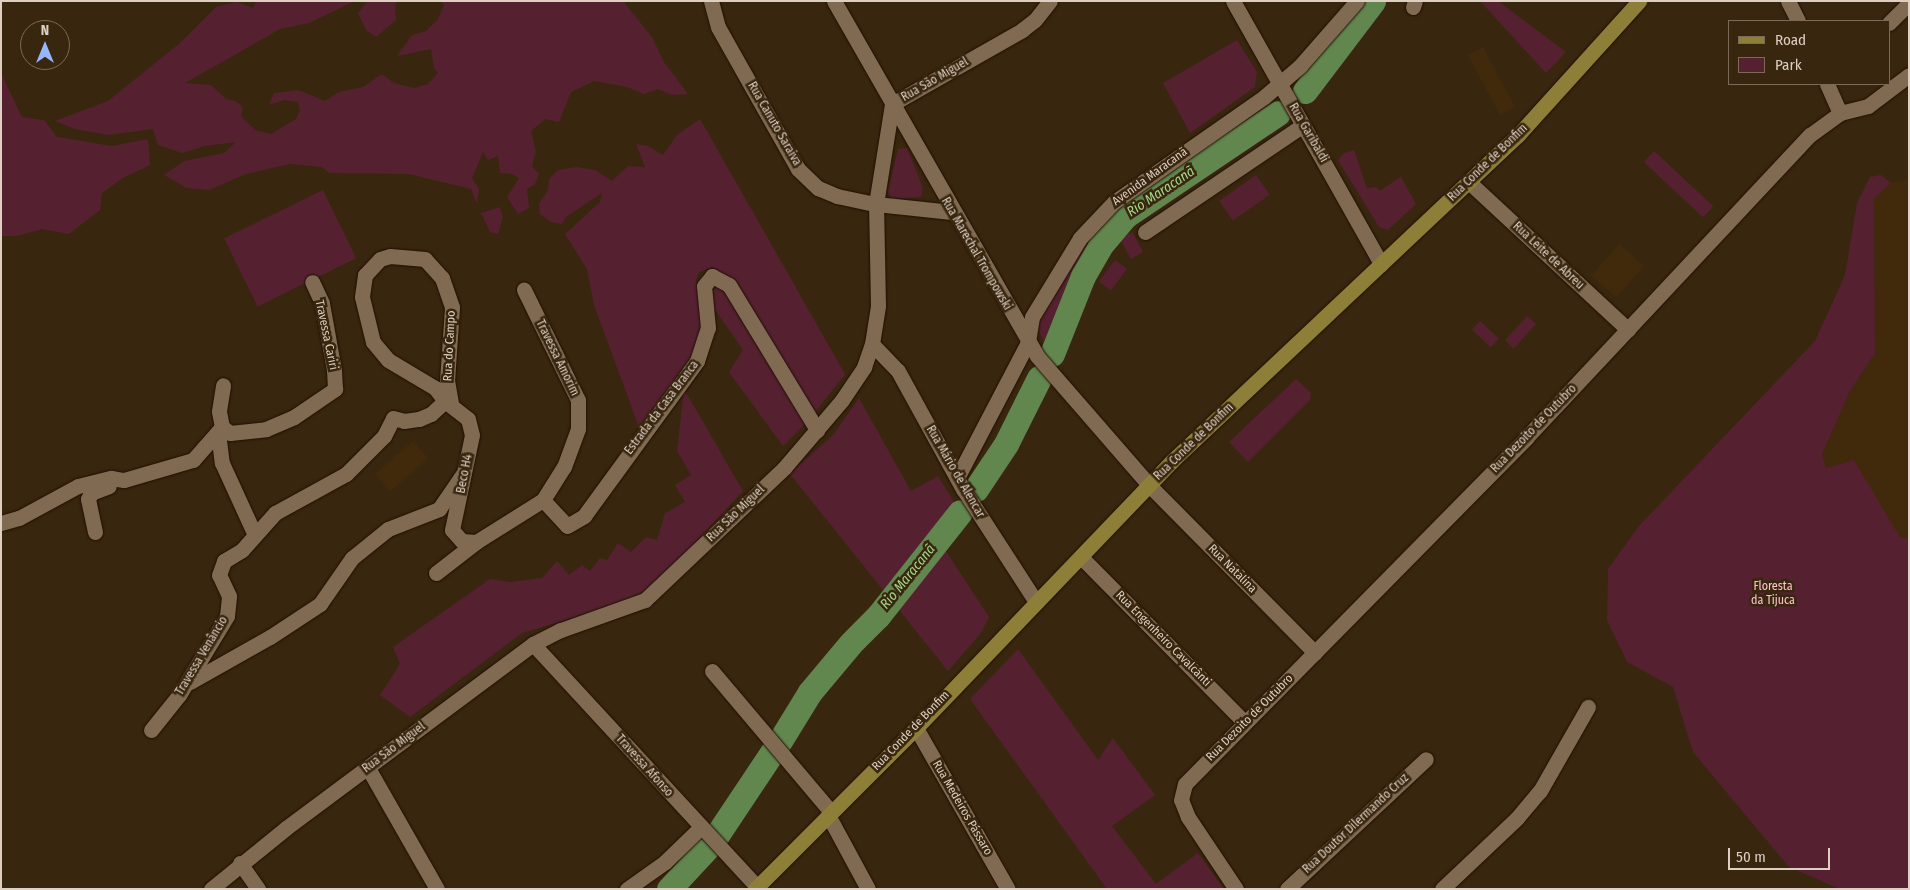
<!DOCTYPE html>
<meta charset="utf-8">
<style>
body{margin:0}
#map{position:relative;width:1910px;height:890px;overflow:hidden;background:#39260f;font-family:"Fira Sans Condensed",sans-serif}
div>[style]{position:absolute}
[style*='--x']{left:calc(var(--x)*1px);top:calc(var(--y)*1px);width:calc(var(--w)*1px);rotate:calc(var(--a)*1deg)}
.built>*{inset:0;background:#412a0b;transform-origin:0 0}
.green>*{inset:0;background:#552130;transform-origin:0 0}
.river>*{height:25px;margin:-12.5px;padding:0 12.5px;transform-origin:12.5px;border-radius:12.5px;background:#61874f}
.roads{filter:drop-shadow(0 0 1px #200f00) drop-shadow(0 0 1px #200f00)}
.minor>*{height:15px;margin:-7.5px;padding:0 7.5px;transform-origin:7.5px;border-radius:7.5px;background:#806a52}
.major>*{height:15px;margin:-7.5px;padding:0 7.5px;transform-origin:7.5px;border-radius:7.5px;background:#8d7e38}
span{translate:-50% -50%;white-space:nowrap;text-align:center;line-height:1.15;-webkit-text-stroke:5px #39260f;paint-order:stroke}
.street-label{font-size:12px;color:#ddd0c3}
.park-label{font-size:12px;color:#ffc1ce}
.water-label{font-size:14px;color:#a1d888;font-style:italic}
.frame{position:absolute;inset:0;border:2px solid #ddd0c3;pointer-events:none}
.legend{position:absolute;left:1728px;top:20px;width:162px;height:65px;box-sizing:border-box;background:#39260f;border:1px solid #7b6a57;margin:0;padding:6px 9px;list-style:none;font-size:15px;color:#ddd0c3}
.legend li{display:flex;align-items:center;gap:10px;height:25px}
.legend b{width:25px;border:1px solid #7b6a57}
.north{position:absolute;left:20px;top:20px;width:50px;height:50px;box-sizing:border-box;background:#39260f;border:1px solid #7b6a57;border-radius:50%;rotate:0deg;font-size:14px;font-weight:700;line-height:20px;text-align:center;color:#ddd0c3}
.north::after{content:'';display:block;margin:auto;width:18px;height:22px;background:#96b6fd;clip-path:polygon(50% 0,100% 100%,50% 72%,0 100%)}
.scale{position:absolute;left:1728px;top:848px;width:102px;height:22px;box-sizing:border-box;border:2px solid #ddd0c3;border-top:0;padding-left:6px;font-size:15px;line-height:18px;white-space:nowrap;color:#ddd0c3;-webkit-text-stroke:4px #39260f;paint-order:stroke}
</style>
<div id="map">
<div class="built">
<i style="left:1483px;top:47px;width:68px;height:17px;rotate:62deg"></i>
<i style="clip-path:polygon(1909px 179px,1909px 539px,1900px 537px,1854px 460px,1826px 468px,1822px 454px,1850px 391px,1875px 353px,1874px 197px,1891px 183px)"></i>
<i style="left:1619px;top:244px;width:33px;height:42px;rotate:41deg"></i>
<i style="left:413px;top:441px;width:23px;height:50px;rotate:49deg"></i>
</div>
<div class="green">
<i style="clip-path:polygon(256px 1px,355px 1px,309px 23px,280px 29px,185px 83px,211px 85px,226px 99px,235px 101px,243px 107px,241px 116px,255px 130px,271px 134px,296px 119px,300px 110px,298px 102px,284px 100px,269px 105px,274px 93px,298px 90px,325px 101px,339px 92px,363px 87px,382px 74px,394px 83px,414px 88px,428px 84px,438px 73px,434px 68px,431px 49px,397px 56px,412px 35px,426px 31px,438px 19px,444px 5px,441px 1px,623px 1px,652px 37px,664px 62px,688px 94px,672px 95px,658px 89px,644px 94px,627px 87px,594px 81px,571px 92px,559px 122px,545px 119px,531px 131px,536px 152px,532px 166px,539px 174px,535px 184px,527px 189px,529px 208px,518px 214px,507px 197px,519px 178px,512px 174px,500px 173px,498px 156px,488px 160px,483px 152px,472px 178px,479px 189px,477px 204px,471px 189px,409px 174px,329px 173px,322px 167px,289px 164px,246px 174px,209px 190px,187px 188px,164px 175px,184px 161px,224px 153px,236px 142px,205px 146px,182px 153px,158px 145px,153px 129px,108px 135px,75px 129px,55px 121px,108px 101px,180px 43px,216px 7px,237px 2px,253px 8px)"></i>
<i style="clip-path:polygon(367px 1px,399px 1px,395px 4px,396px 20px,376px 37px,366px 30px,358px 13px)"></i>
<i style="clip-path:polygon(1480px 1px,1498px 1px,1566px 52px,1546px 73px)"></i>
<i style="clip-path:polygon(1237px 40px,1257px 72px,1255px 87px,1190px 133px,1163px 83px)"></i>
<i style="clip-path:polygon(1px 73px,22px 117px,44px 120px,57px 137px,112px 146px,148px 139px,150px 165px,123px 178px,102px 193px,100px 210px,69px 234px,42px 229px,17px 236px,1px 236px)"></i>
<i style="clip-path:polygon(1269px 102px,1273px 106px,1191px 158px,1158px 186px,1129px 204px,1096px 239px,1075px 273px,1046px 347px,1037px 326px,1065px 274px,1097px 230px,1127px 202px)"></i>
<i style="clip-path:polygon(700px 119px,845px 374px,815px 412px,737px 285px,713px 267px,699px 272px,696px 281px,702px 326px,697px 349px,640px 430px,594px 305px,587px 269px,565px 234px,600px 202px,602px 193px,566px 217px,562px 224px,551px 222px,540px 214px,539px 204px,548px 190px,549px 179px,558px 170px,577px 167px,595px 170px,612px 181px,628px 166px,645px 167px,636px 144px,648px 146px,663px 155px,677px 135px)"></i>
<i style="clip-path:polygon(907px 148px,923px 188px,921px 197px,892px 199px,888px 192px,898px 149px)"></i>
<i style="clip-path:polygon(1354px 150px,1367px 188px,1377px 187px,1379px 191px,1401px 177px,1416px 204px,1388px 230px,1379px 227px,1338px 160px,1344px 153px)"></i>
<i style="left:1654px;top:151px;width:81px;height:15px;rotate:43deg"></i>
<i style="left:1256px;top:175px;width:24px;height:45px;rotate:55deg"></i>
<i style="clip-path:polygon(1881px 175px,1891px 183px,1874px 198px,1875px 353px,1850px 391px,1822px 454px,1826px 468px,1854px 460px,1900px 537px,1909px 539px,1909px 889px,1840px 889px,1789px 867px,1693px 752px,1673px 687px,1627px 662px,1607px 620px,1608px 569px,1639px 526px,1815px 341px,1845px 275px,1857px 203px,1870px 177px)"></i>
<i style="left:323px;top:190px;width:76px;height:110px;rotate:64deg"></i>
<i style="clip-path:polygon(500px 207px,503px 217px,498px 234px,490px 232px,481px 213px)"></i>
<i style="left:1132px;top:232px;width:23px;height:14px;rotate:61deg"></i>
<i style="left:1115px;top:260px;width:15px;height:27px;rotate:37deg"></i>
<i style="clip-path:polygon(717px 286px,730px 297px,805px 424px,783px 446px,729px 372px,743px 350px,714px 308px,710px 295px)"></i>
<i style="left:1527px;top:316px;width:12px;height:33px;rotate:42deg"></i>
<i style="left:1480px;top:321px;width:26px;height:12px;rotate:43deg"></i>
<i style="clip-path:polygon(1296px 379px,1311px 393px,1310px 400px,1248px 462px,1229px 442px)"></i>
<i style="clip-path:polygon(684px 389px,743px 491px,690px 548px,644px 592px,619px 604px,522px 633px,410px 717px,380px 695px,400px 664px,393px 647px,490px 579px,510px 582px,542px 578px,557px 561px,569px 575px,582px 565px,590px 571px,600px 558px,607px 560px,618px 543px,631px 552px,646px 537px,657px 540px,665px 513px,685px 502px,675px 485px,691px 475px,677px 451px)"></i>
<i style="clip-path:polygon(859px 398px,911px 491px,938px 476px,962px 515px,942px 545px,989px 617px,981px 633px,948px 671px,790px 474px,834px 434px)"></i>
<i style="clip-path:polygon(1018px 649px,1098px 760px,1113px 738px,1155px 795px,1112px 826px,1156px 884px,1198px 853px,1224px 889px,1107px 889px,970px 699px)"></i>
</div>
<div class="river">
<i style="--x:1305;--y:91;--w:113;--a:-52.9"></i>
<i style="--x:1052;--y:354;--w:84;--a:-68.3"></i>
<i style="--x:1083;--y:276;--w:34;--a:-60"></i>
<i style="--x:1100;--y:246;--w:39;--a:-50"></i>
<i style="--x:1125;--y:216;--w:184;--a:-33.9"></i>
<i style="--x:976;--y:489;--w:54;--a:-56.3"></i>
<i style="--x:1006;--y:444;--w:74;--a:-63.4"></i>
<i style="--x:854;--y:640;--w:34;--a:-45"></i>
<i style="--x:878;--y:616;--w:132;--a:-51.7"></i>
<i style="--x:778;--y:744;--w:61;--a:-58.4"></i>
<i style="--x:810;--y:692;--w:64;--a:-50.1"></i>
<i style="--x:717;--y:835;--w:101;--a:-56.3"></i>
<i style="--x:669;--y:889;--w:56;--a:-47.2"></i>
</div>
<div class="roads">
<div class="minor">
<i style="--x:711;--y:1;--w:27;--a:75"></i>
<i style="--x:718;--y:27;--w:163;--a:60.6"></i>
<i style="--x:798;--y:169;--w:28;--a:44"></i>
<i style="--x:818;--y:188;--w:21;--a:23"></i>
<i style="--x:837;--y:196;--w:40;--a:12"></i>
<i style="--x:876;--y:204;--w:76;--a:6"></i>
<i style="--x:834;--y:1;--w:409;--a:60.2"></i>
<i style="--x:1037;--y:356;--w:171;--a:49"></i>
<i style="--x:1149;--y:485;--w:236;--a:45.3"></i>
<i style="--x:1233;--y:1;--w:302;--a:60.6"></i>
<i style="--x:1788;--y:1;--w:22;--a:63"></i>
<i style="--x:1413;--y:7;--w:6;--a:-72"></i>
<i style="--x:1889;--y:23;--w:28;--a:-45"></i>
<i style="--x:1827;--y:84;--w:32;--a:66"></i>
<i style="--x:892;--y:104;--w:150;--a:-29.6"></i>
<i style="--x:1022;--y:30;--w:16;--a:-38"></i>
<i style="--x:1035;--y:20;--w:24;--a:-52"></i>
<i style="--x:1469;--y:182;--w:217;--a:42.9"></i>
<i style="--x:1145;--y:232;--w:191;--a:-34.1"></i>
<i style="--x:872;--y:344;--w:37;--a:46"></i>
<i style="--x:898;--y:371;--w:135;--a:61.2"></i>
<i style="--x:963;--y:489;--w:135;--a:57.1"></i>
<i style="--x:451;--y:403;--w:22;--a:-100"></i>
<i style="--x:447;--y:381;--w:74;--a:-86.1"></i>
<i style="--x:452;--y:307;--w:31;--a:-109"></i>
<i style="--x:442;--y:278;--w:25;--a:-132"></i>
<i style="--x:425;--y:259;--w:35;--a:-175"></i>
<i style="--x:390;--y:256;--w:10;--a:163"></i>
<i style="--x:380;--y:259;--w:22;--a:133"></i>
<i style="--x:365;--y:275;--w:22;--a:98"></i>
<i style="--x:362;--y:297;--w:46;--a:76.3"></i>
<i style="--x:373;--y:342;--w:23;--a:50"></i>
<i style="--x:388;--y:360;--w:55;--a:30.8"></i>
<i style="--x:435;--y:388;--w:16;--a:52"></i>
<i style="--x:445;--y:401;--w:29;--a:38"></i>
<i style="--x:468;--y:419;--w:16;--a:76"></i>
<i style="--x:472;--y:435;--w:97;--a:101.9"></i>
<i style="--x:452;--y:530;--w:15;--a:48"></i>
<i style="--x:462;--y:541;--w:14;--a:4"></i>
<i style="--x:222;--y:427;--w:10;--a:37"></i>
<i style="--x:230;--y:433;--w:36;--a:-6"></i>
<i style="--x:266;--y:429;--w:30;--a:-23"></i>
<i style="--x:294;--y:417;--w:50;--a:-34.3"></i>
<i style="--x:335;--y:389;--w:19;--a:-93"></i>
<i style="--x:334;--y:370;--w:68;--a:-100.2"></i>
<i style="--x:322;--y:303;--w:23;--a:-115"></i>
<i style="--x:218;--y:432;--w:31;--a:83"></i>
<i style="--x:222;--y:463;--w:79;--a:65.4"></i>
<i style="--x:957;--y:478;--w:153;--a:-62.4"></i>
<i style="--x:1028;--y:342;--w:25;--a:-81"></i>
<i style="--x:1032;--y:317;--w:92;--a:-58.7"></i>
<i style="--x:1080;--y:238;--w:50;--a:-46.6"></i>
<i style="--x:1114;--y:202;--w:183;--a:-35"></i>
<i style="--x:1264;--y:97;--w:48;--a:-40.7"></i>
<i style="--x:1300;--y:66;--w:86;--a:-48.8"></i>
<i style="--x:543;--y:500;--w:35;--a:47"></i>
<i style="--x:567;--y:526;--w:20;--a:-30"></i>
<i style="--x:584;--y:516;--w:192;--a:-53.9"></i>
<i style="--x:697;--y:361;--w:35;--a:-72"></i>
<i style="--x:708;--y:328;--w:42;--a:-95.4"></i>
<i style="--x:704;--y:286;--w:13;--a:-51"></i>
<i style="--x:712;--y:276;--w:19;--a:28"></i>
<i style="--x:729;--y:285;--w:170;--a:58.7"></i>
<i style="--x:1;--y:523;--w:19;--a:-16"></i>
<i style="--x:19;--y:518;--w:67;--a:-28.5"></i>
<i style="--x:78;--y:486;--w:34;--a:-14"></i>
<i style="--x:111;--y:478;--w:13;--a:9"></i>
<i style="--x:124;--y:480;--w:72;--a:-16.2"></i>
<i style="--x:193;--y:460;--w:44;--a:-48.7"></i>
<i style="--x:222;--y:427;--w:16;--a:-101"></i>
<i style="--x:219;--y:411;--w:26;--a:-81"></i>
<i style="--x:95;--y:532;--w:34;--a:-102"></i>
<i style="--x:88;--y:499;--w:7;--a:-63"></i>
<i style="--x:91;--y:493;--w:19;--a:-21"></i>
<i style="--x:1081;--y:557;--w:232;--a:45.3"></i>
<i style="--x:436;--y:573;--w:51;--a:-37.8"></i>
<i style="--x:476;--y:542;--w:79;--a:-32.1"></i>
<i style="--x:543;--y:500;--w:39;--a:-58"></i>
<i style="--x:564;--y:467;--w:40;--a:-69.8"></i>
<i style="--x:578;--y:429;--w:29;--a:-90"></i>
<i style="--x:578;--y:400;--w:123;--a:-116.1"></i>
<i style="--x:533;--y:644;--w:330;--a:47.3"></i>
<i style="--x:712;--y:671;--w:185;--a:49.8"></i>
<i style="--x:190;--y:682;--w:92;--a:-29.4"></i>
<i style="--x:270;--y:637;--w:60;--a:-33.4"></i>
<i style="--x:320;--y:604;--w:56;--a:-55.2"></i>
<i style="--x:352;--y:558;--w:46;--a:-38.9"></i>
<i style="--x:388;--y:529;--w:55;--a:-21.4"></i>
<i style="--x:439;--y:509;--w:42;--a:-55.6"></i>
<i style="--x:916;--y:728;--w:185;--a:60.3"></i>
<i style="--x:151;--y:730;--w:45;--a:-51.3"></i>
<i style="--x:179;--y:695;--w:92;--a:-58.7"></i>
<i style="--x:227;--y:616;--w:20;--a:-84"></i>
<i style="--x:229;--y:596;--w:23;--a:-115"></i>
<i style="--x:219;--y:575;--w:15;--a:-70"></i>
<i style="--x:224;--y:561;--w:21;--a:-31"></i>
<i style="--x:242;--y:550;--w:50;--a:-48.3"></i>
<i style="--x:275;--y:513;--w:81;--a:-28.8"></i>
<i style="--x:346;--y:474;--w:54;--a:-45"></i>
<i style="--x:384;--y:436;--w:20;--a:-63"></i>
<i style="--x:393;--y:418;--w:11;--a:15"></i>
<i style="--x:404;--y:421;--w:15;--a:-8"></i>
<i style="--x:419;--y:419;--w:13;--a:-23"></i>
<i style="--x:431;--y:414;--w:19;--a:-43"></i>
<i style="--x:368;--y:768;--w:139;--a:60.3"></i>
<i style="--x:828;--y:815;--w:84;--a:61.6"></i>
<i style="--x:240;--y:863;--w:32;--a:55"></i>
<i style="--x:211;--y:889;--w:97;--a:-39.1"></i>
<i style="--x:286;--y:828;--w:308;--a:-36.7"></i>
<i style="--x:533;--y:644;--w:31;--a:-27"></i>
<i style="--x:561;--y:630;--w:89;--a:-19.7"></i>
<i style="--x:645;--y:600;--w:192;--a:-43.5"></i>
<i style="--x:784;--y:468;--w:89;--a:-49.5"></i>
<i style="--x:842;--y:400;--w:40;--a:-56"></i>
<i style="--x:864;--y:367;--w:24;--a:-71"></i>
<i style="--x:872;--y:344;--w:38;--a:-81"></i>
<i style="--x:878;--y:306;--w:102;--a:-91.1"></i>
<i style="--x:876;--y:204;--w:101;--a:-80.9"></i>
<i style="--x:627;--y:889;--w:47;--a:-35.4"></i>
<i style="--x:665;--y:862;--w:49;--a:-44.2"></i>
<i style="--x:1236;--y:889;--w:87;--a:-123.7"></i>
<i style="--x:1188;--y:817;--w:18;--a:-112"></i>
<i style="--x:1181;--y:800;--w:16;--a:-76"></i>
<i style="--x:1185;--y:784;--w:486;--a:-45.4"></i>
<i style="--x:1526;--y:438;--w:415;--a:-46.9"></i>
<i style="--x:1810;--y:135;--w:37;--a:-36"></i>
<i style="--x:1840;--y:113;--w:29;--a:-14"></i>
<i style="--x:1868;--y:106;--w:51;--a:-37.1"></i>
<i style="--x:1287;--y:889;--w:190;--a:-43.1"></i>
<i style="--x:1442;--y:889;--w:103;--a:-43.4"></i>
<i style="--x:1517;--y:818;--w:35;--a:-50"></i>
<i style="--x:1540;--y:791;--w:97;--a:-60.3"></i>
</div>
<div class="major">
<i style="--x:755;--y:889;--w:228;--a:-45"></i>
<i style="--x:916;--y:728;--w:371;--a:-46.2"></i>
<i style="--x:1173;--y:460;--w:474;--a:-43.3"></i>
<i style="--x:1518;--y:135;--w:181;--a:-47.9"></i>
</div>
</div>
<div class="street-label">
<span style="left:935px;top:80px;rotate:-30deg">Rua São Miguel</span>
<span style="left:774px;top:124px;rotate:60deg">Rua Canuto Saraiva</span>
<span style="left:1308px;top:133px;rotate:60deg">Rua Garibaldi</span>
<span style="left:1488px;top:163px;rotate:-44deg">Rua Conde de Bonfim</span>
<span style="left:1150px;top:177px;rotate:-36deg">Avenida Maracanã</span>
<span style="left:976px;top:254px;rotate:60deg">Rua Marechal Trompowski</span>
<span style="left:1548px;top:256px;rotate:43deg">Rua Leite de Abreu</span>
<span style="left:326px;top:335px;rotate:78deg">Travessa Cariri</span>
<span style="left:450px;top:346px;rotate:-87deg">Rua do Campo</span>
<span style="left:557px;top:358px;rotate:64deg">Travessa Amorim</span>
<span style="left:662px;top:408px;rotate:-53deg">Estrada da Casa Branca</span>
<span style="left:1534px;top:429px;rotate:-46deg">Rua Dezoito de Outubro</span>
<span style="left:1194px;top:442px;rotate:-44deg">Rua Conde de Bonfim</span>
<span style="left:955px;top:472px;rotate:60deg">Rua Mário de Alencar</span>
<span style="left:465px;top:474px;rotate:-79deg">Beco H4</span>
<span style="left:736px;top:514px;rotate:-44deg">Rua São Miguel</span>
<span style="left:1232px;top:569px;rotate:45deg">Rua Natalina</span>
<span style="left:1163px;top:639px;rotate:45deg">Rua Engenheiro Cavalcânti</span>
<span style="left:202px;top:656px;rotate:-59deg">Travessa Venâncio</span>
<span style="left:1250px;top:718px;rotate:-45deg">Rua Dezoito de Outubro</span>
<span style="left:911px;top:731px;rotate:-46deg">Rua Conde de Bonfim</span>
<span style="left:394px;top:748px;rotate:-37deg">Rua São Miguel</span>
<span style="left:644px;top:766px;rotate:48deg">Travessa Afonso</span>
<span style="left:962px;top:808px;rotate:60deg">Rua Medeiros Pássaro</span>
<span style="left:1356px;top:824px;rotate:-43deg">Rua Doutor Dilermando Cruz</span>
</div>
<div class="park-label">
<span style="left:1773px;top:594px">Floresta<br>da Tijuca</span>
</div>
<div class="water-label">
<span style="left:1161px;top:192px;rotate:-34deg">Rio Maracanã</span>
<span style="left:908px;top:577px;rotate:-51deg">Rio Maracanã</span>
</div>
<div class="frame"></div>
<ul class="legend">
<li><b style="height:6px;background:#8d7e38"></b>Road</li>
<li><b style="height:14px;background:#552130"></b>Park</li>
</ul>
<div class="north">N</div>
<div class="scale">50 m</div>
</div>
